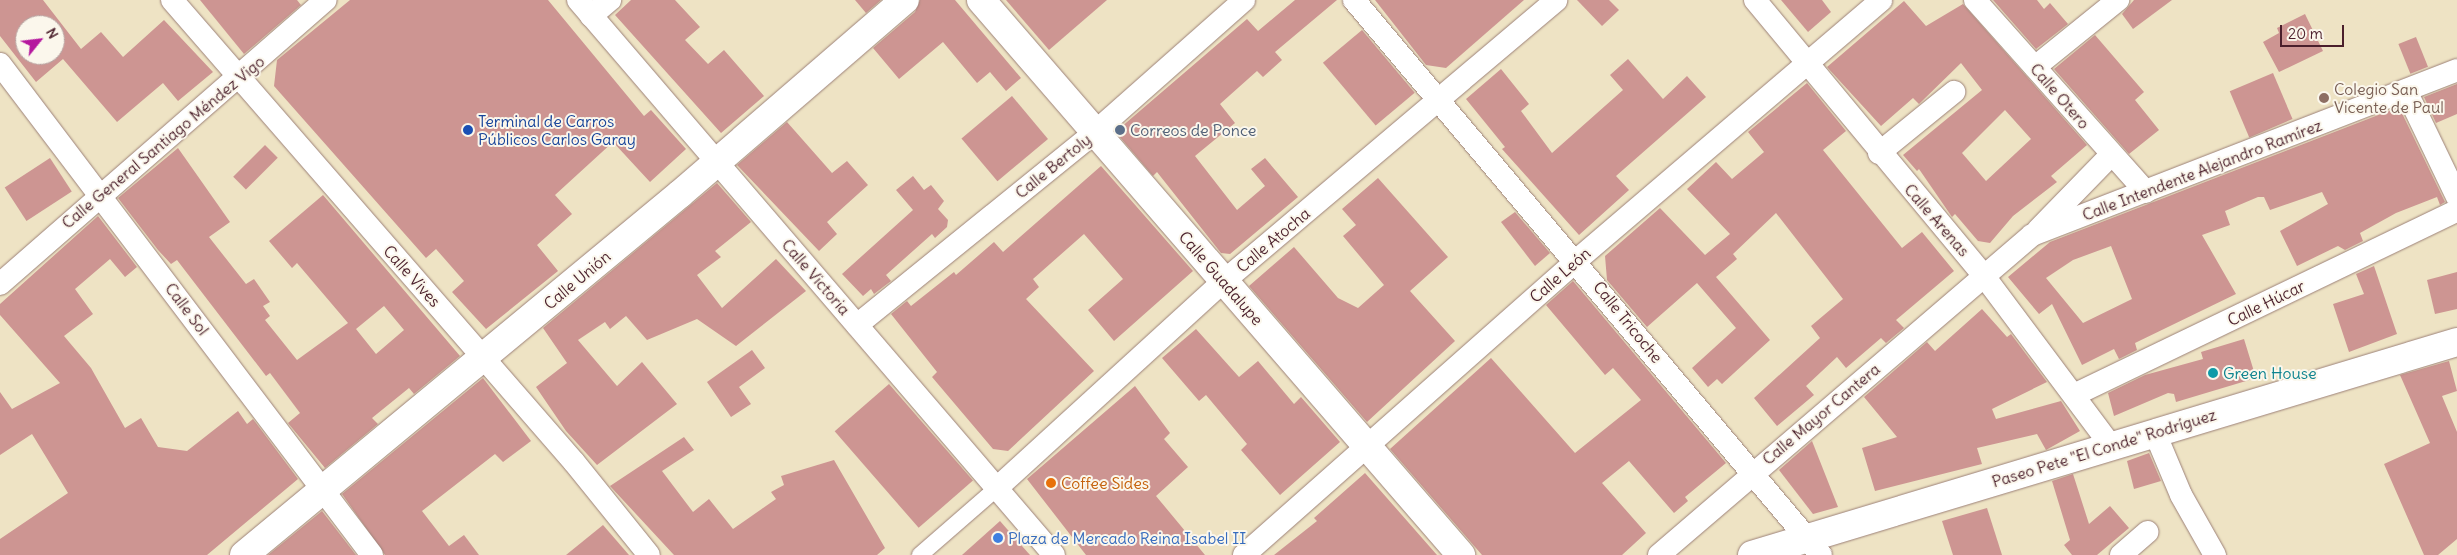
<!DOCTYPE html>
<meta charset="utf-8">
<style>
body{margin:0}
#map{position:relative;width:2457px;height:555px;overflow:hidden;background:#eee3c4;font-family:Delius,sans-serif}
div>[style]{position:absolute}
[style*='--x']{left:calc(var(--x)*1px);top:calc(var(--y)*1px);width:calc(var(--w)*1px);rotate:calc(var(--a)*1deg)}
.building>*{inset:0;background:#cd9592;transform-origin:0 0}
.roads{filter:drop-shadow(0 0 1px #9c8178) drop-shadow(0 0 1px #9c8178)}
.pedestrian>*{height:16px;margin:-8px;padding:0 8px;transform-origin:8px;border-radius:8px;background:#fff}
.minor>*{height:22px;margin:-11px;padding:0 11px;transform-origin:11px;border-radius:11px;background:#fff}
.tertiary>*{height:28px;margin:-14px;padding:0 14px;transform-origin:14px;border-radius:14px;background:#fff}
.dots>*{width:14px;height:14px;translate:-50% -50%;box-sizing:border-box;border:2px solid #fbf7ec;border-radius:50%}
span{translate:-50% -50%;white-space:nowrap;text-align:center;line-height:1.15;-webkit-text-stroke:4px #fbf7ec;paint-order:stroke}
.education-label{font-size:16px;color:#785e54}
.left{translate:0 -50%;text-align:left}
.street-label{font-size:16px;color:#4a1f2b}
.transit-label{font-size:16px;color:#164399}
.service-label{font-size:16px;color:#4e5e75}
.culture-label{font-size:16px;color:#0d838f}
.food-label{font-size:16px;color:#c56008}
.shop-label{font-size:16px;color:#366cbe}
.north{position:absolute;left:15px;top:15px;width:50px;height:50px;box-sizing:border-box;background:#fbf7ec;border:1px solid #b4a19f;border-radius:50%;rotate:61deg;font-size:14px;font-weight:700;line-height:20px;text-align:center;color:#4a1f2b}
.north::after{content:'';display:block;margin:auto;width:18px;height:22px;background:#b5179e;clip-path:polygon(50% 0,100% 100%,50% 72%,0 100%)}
.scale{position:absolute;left:2280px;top:25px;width:64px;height:22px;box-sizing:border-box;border:2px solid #4a1f2b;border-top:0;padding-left:6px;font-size:15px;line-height:18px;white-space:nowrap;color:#4a1f2b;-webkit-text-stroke:4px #fbf7ec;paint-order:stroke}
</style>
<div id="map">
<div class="building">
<i style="clip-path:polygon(evenodd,0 0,43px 0,81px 49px,101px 32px,123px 57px,164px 20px,213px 72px,178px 101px,163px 83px,117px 122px,63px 59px,36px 82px,0 36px,0 0,25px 25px,55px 25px,55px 55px,25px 55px,25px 25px)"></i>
<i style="clip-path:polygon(200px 0,297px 0,301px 5px,244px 54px)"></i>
<i style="clip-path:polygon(350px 0,548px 0,644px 116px,651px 110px,686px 149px,650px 182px,613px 142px,555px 195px,572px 214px,537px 245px,558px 271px,486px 329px,452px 292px,464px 281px,436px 249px,426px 258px,274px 86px,277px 60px)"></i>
<i style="clip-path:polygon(631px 0,675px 0,700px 27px,685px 40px,708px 64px,724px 50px,764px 96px,721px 133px,615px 15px)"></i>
<i style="clip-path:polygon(855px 0,881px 0,866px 13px)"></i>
<i style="clip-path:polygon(920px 0,955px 0,1021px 78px,1006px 91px,990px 72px,977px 83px,943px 42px,899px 79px,873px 48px,915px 12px)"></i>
<i style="clip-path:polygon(1006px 0,1107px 0,1049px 50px)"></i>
<i style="clip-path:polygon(1295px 0,1337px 0,1275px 52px,1282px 60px,1263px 77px,1257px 71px,1220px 104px,1235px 123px,1195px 156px,1237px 210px,1265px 186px,1251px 169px,1265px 158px,1298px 197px,1230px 254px,1221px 253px,1157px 172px,1153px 176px,1119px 136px,1120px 128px,1247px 19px,1258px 31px)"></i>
<i style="clip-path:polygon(1375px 0,1524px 0,1446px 68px,1426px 65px)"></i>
<i style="clip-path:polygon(1577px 0,1609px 0,1619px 10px,1602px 26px)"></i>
<i style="clip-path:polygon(1781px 0,1822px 0,1831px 12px,1808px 32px)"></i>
<i style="clip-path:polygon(1993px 0,2037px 0,2044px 9px,2050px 3px,2068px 24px,2036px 49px)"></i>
<i style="clip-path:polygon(2134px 0,2172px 0,2133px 29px,2122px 14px)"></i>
<i style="clip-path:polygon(evenodd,1904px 1px,1926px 26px,1963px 4px,2087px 145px,2051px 176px,2057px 182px,2013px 216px,1990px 243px,1978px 241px,1955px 214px,1952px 217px,1919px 169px,1917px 171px,1903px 155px,1982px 90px,1961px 63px,1919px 104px,1913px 98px,1881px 126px,1827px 67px,1904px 1px,2005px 110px,2031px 139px,1986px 181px,1962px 153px,2005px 110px)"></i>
<i style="clip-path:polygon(2305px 14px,2323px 51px,2279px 72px,2263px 42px,2279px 33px,2277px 28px)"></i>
<i style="left:1362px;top:30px;width:82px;height:51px;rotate:50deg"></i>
<i style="clip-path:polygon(2095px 35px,2144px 92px,2135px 100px,2159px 130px,2129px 154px,2054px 69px)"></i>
<i style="left:2416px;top:37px;width:32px;height:19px;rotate:68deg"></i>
<i style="clip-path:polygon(1628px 59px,1663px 99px,1687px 76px,1706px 97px,1616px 176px,1629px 190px,1579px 235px,1502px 149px,1505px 147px,1466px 99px,1501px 69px,1529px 104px,1521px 111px,1552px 153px,1623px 90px,1610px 75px)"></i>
<i style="left:2273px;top:73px;width:50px;height:47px;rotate:67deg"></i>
<i style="clip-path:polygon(1807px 83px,1846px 131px,1823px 150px,1902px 248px,1922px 232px,1954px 271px,1896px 320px,1904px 328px,1886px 343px,1881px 338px,1846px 368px,1837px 357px,1806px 386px,1814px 395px,1777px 426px,1754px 398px,1820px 338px,1811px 326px,1843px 299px,1776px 213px,1733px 254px,1737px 259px,1716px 277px,1770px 340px,1722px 384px,1717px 379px,1708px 387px,1692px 368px,1736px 328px,1697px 283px,1647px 327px,1607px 280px,1605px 256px,1660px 208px,1705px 255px,1730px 234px,1687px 189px,1716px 162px,1732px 179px,1764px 152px,1748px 132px)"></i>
<i style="clip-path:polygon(2457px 84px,2457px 114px,2436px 123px,2424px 97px)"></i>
<i style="left:1012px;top:96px;width:56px;height:66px;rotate:50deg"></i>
<i style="clip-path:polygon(evenodd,2399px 107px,2445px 202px,2440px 205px,2437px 197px,2396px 213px,2360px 233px,2363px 241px,2345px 250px,2338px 246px,2297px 266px,2280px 231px,2328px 204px,2322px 192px,2270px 210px,2264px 197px,2258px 197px,2225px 211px,2230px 225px,2202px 235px,2236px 294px,2135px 343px,2137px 350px,2119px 359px,2114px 349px,2082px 365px,2052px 304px,2039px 314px,2008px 277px,2050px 242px,2399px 107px,2111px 246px,2132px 299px,2083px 323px,2046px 278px,2073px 260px,2111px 246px)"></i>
<i style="clip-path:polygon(787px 122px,832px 173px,847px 161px,868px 185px,827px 222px,837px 234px,819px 251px,737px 165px)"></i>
<i style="left:265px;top:145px;width:18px;height:45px;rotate:45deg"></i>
<i style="clip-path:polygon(evenodd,178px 148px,230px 222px,209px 237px,246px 284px,254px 279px,270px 302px,263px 306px,270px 316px,265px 320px,297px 360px,348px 323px,297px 263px,292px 268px,269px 241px,323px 195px,460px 356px,414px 394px,409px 388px,372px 418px,378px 424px,325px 468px,288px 423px,300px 413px,270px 373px,266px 376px,177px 260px,171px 264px,158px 250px,118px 198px,178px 148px,384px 306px,404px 330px,376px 354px,356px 329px,384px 306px)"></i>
<i style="left:50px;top:158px;width:40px;height:54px;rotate:57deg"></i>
<i style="clip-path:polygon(1101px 166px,1193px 271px,1114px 341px,1088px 310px,1123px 279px,1084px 234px,1033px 279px,1039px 287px,1026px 299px,1094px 371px,1008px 451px,993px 449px,932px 377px,937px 372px,891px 314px,907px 301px,911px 306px,954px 272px,956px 275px,994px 242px,1003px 252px)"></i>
<i style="clip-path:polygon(913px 176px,924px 190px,931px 185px,944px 201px,938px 209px,948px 220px,947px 227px,935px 238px,932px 234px,886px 275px,891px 281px,874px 294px,871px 289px,863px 296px,842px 274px,913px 210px,896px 190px)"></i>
<i style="clip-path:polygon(1378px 178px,1448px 257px,1410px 291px,1455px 341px,1367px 422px,1249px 286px,1294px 247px,1338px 298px,1358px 308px,1384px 285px,1343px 236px,1356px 225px,1342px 209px)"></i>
<i style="clip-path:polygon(717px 183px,751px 222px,715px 251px,721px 257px,697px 275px,722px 308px,776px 259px,806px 291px,736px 346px,697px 319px,647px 340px,626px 316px,610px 329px,605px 322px,578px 340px,617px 386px,642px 362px,677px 404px,597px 465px,566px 431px,536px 387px,567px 363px,543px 328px)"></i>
<i style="clip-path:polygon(1515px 212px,1550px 253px,1535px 266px,1501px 222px)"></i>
<i style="clip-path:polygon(98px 216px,137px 267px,125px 277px,110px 259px,75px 289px,93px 314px,64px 336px,91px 368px,125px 428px,141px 418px,158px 447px,187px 451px,238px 411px,247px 424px,253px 419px,298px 479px,207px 555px,0 555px,0 539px,68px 493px,32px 434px,0 455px,0 392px,12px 409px,60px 383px,0 315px,0 304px)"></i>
<i style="clip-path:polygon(2374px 266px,2397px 334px,2349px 352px,2333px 304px,2364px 294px,2356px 274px)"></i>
<i style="clip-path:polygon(2457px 272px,2457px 309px,2435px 314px,2427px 280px)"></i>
<i style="clip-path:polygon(1573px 281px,1726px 463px,1685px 497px,1688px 501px,1674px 513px,1629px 461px,1602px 483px,1646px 533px,1622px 555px,1482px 555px,1390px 449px,1491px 358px,1575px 453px,1641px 400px,1613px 368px,1605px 375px,1546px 305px)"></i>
<i style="clip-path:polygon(1982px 309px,2007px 337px,2011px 334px,2047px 382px,1992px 409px,1996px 419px,2061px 401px,2080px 431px,2046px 450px,2037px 434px,1977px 448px,1982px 464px,1875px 491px,1862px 448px,1897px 437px,1864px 397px,1927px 342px,1935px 351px)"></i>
<i style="clip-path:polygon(1196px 329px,1239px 377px,1258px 361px,1294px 404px,1301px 397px,1340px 442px,1280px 495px,1241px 450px,1247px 444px,1206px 395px,1199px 401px,1162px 358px)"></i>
<i style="clip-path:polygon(2244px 339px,2256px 378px,2176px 402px,2174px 394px,2168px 393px,2114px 416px,2108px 393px,2145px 375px,2203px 359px,2201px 352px)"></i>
<i style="clip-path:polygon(752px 350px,765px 368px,739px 387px,751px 404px,731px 417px,707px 382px)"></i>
<i style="clip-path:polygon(2449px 361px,2457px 391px,2442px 396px,2457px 432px,2457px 539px,2438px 555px,2424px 555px,2384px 464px,2430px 443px,2400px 375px)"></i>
<i style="clip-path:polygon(483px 378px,531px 441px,503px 462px,495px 454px,422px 511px,449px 546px,464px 535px,479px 555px,385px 555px,342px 494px)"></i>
<i style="left:889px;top:384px;width:128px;height:72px;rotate:49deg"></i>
<i style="clip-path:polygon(1135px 386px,1170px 433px,1164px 439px,1188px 467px,1156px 496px,1205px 555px,1086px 555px,1027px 479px)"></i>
<i style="clip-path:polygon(684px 437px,694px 450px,662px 471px,693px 512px,709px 499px,733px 529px,776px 499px,771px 492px,784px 485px,781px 476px,834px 460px,885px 548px,877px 555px,674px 555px,610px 486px)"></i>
<i style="clip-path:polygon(1812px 441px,1838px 507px,1813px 514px,1779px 470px)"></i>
<i style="clip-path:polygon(2149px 453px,2161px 481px,2134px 489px,2127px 461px)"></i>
<i style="clip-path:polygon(1365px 473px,1437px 555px,1274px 555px,1317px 521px,1314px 518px)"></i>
<i style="clip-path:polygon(2073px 474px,2089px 524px,2110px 506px,2129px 528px,2097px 555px,2072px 555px,2064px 545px,2070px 540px,2052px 481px)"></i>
<i style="clip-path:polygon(1987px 508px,2002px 555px,1953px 555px,1942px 521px)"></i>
<i style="clip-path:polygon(322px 511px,356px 555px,268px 555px)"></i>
<i style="clip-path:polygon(1000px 521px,1030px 555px,962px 555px)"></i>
<i style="clip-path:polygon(603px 525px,629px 555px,566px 555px)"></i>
</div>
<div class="roads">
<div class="pedestrian">
<i style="--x:920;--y:555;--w:102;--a:-41"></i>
</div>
<div class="minor">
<i style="--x:172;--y:0;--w:612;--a:48.97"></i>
<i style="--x:574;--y:462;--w:119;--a:51.1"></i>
<i style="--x:578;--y:0;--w:731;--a:49.38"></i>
<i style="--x:1354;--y:0;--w:725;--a:49.92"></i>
<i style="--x:1755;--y:0;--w:359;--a:50.3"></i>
<i style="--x:1984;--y:276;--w:212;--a:53.2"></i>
<i style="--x:1975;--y:0;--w:257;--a:48.3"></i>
<i style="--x:591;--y:16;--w:25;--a:-40"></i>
<i style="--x:0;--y:64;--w:616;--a:52.85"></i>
<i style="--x:2035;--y:67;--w:107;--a:-38.9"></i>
<i style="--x:2407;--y:93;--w:115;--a:64.3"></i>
<i style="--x:1879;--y:153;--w:97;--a:-39.1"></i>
<i style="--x:2038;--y:230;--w:105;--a:-45.8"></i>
<i style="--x:0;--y:284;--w:432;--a:-41.1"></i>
<i style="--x:857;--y:325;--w:306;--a:-39"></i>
<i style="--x:1095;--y:132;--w:199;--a:-41.5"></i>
<i style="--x:2074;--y:395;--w:425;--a:-25.7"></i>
<i style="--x:2155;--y:433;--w:67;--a:67.2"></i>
<i style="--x:2181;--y:495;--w:69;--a:60.5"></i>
<i style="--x:997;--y:488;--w:307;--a:-42.4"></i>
<i style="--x:1224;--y:281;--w:435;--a:-40.2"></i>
<i style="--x:1244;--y:555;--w:445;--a:-41.5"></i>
<i style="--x:1577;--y:260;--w:400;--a:-40.5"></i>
<i style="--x:1659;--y:555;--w:491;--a:-40.6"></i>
<i style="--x:2032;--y:235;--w:456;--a:-21.2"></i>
<i style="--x:2121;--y:555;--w:35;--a:-41"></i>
</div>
<div class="tertiary">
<i style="--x:981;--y:0;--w:734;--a:49.14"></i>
<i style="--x:244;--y:555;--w:566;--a:-39.62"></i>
<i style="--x:680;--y:194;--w:297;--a:-40.8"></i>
<i style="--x:1752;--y:555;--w:736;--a:-16.81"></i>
</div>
</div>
<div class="dots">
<i style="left:2324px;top:98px;background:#8d6e63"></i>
<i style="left:468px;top:130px;background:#1a4fb4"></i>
<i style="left:1120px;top:130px;background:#5c6f8a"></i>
<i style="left:2213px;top:373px;background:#0f9aa8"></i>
<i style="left:1051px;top:483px;background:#e8710a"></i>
<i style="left:998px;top:538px;background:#3f7fe0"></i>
</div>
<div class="education-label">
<span class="left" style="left:2334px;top:98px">Colegio San<br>Vicente de Paul</span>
</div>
<div class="street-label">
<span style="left:2060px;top:96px;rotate:49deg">Calle Otero</span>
<span style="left:163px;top:142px;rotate:-40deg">Calle General Santiago Méndez Vigo</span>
<span style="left:1053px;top:166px;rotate:-39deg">Calle Bertoly</span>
<span style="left:2202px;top:170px;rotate:-21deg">Calle Intendente Alejandro Ramírez</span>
<span style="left:1937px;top:220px;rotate:49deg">Calle Arenas</span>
<span style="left:1273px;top:240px;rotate:-40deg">Calle Atocha</span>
<span style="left:1560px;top:275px;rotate:-41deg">Calle León</span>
<span style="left:412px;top:276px;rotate:48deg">Calle Vives</span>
<span style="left:816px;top:277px;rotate:49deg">Calle Victoria</span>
<span style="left:1221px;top:278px;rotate:49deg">Calle Guadalupe</span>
<span style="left:577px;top:280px;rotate:-40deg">Calle Unión</span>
<span style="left:2266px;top:303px;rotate:-26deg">Calle Húcar</span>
<span style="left:187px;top:309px;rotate:53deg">Calle Sol</span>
<span style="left:1628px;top:322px;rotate:51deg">Calle Tricoche</span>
<span style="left:1821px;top:414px;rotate:-40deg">Calle Mayor Cantera</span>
<span style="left:2104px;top:448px;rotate:-17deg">Paseo Pete "El Conde" Rodríguez</span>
</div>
<div class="transit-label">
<span class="left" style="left:478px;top:130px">Terminal de Carros<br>Públicos Carlos Garay</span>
</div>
<div class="service-label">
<span class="left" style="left:1130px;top:130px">Correos de Ponce</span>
</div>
<div class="culture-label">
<span class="left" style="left:2223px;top:373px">Green House</span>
</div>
<div class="food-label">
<span class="left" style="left:1061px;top:483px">Coffee Sides</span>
</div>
<div class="shop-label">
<span class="left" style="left:1008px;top:538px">Plaza de Mercado Reina Isabel II</span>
</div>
<div class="north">N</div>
<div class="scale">20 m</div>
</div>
